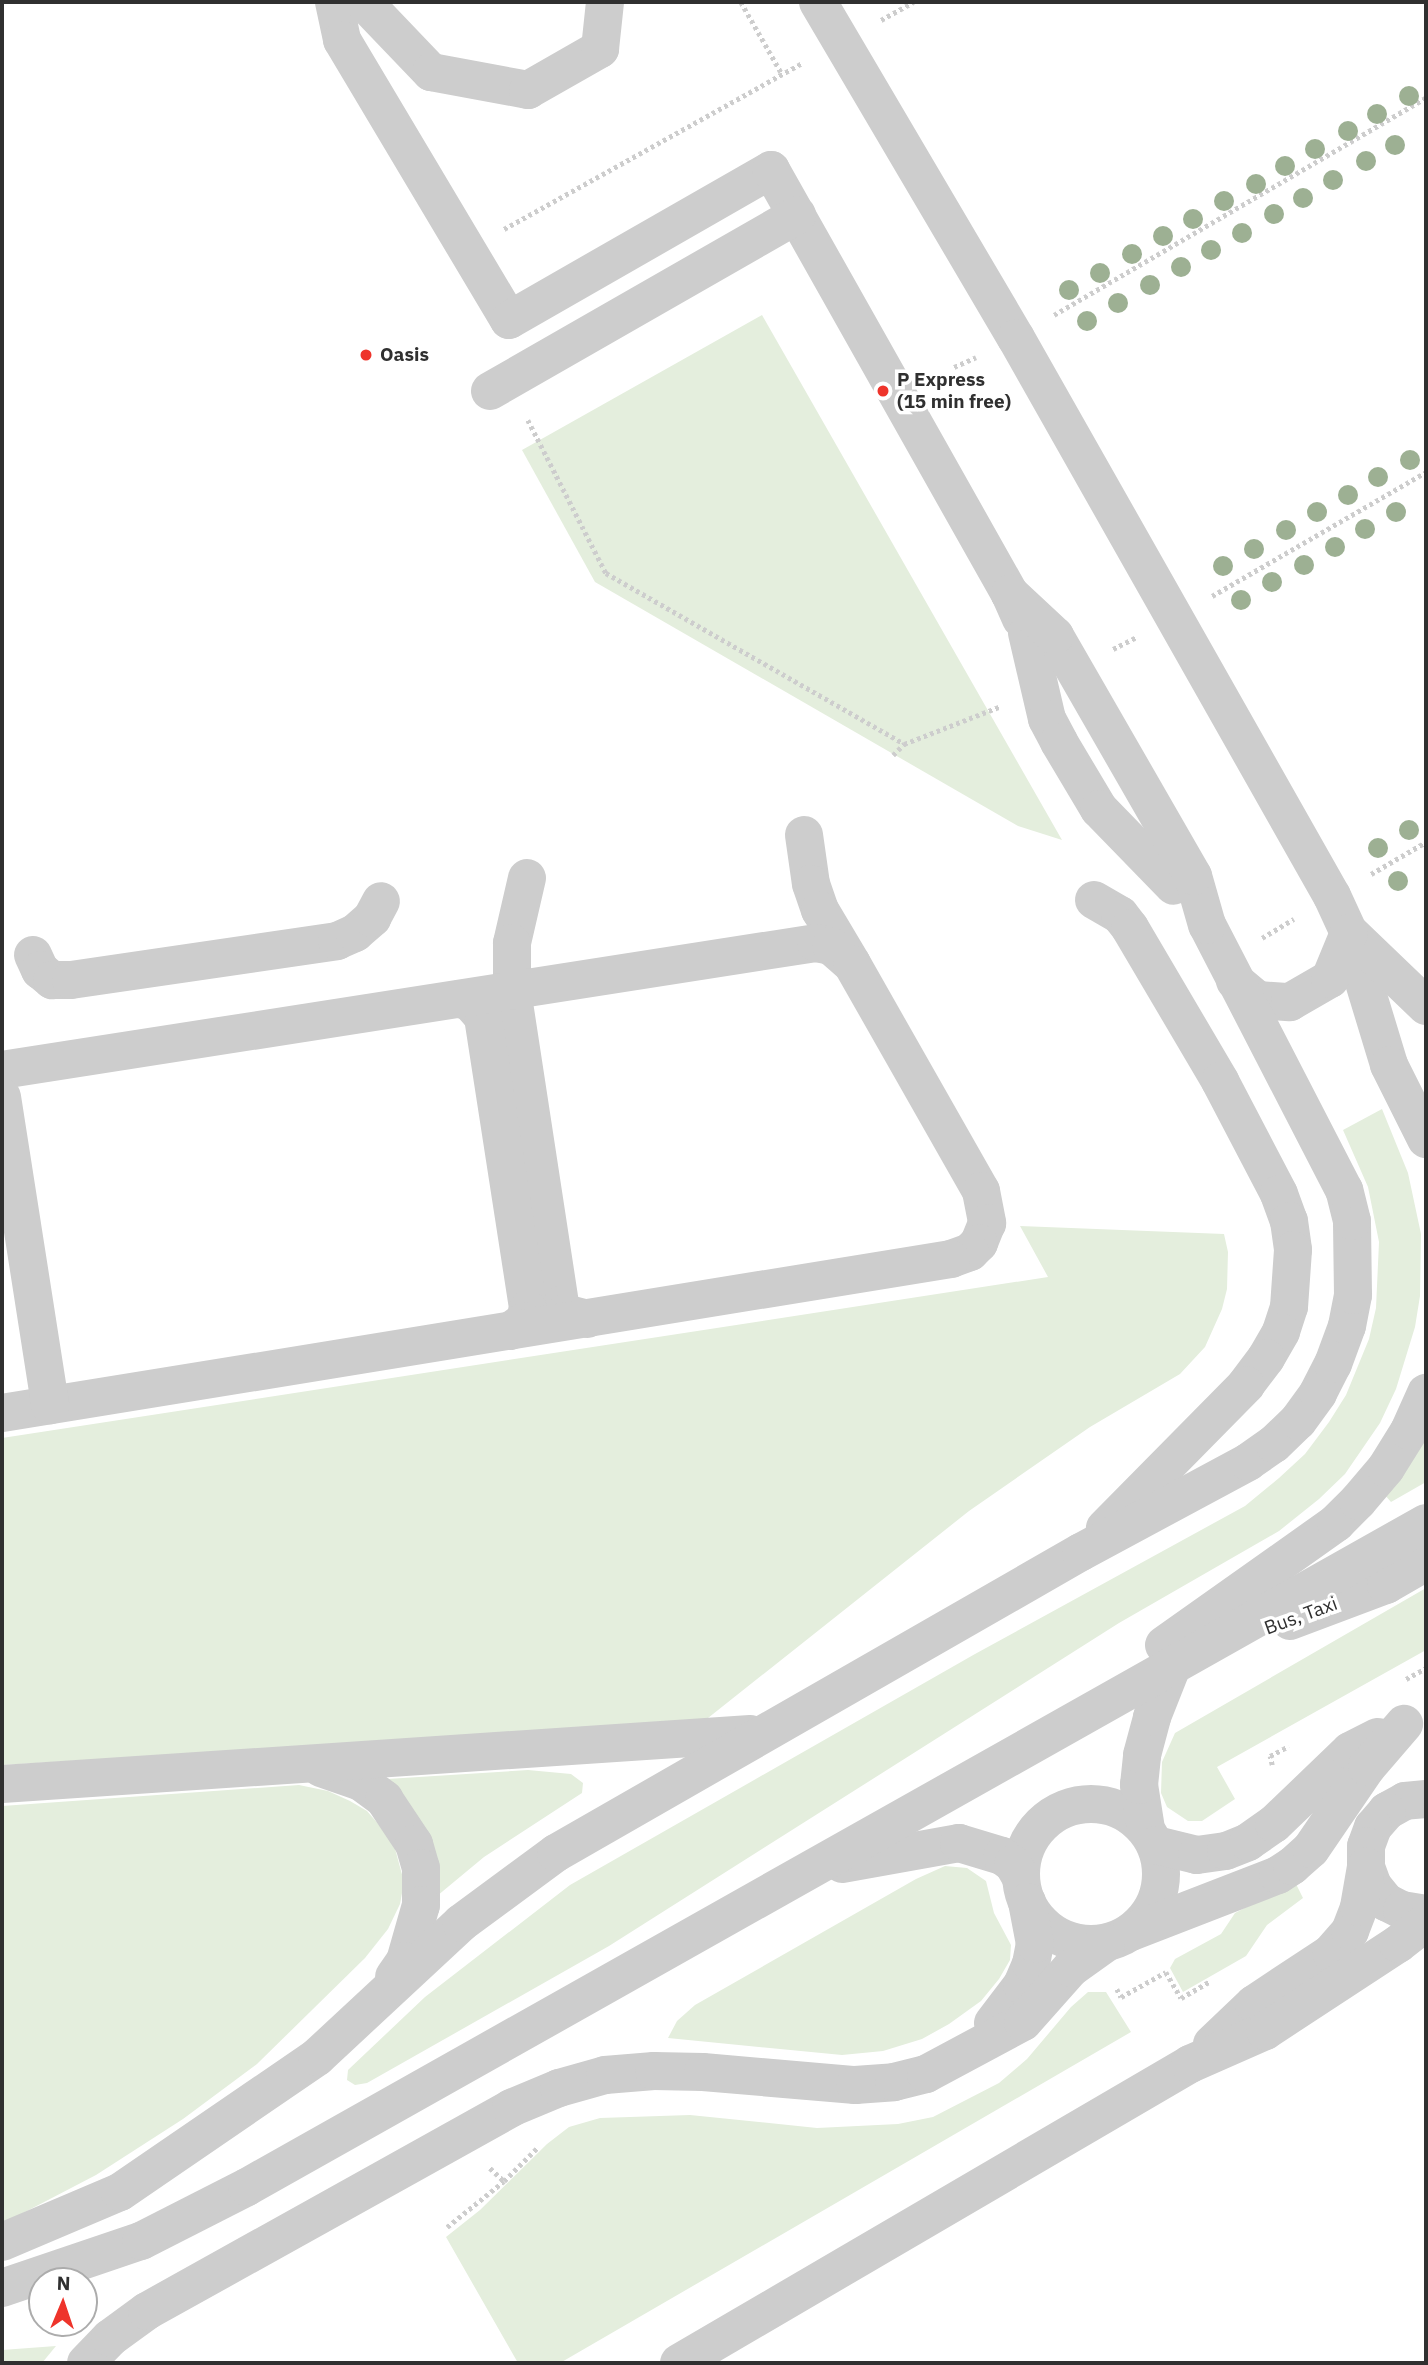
<!DOCTYPE html>
<style>
body{margin:0}
#map{position:relative;width:1428px;height:2365px;overflow:hidden;background:#fff;font-family:"IBM Plex Sans",sans-serif}
div>[style]{position:absolute}
[style*='--x']{left:calc(var(--x)*1px);top:calc(var(--y)*1px);width:calc(var(--w)*1px);rotate:calc(var(--a)*1deg)}
.green>*{inset:0;background:#e4eedd}
.path>*{height:4.5px;margin-top:-2.25px;transform-origin:0;background:repeating-linear-gradient(90deg,#cdcdcd 0 3.5px,transparent 0 7px)}
.minor>*{height:38px;margin:-19px;padding:0 19px;transform-origin:19px;border-radius:19px;background:#cdcdcd}
.minor>.ring{margin:-19px;padding:0;box-sizing:content-box;background:none;border:38px solid #cdcdcd;border-radius:50%}
.trees>*{width:20px;height:20px;margin:-10px;border-radius:50%;background:#9db093}
.dots>*{width:19px;height:19px;translate:-50% -50%;box-sizing:border-box;border:4px solid #fff;border-radius:50%}
span{translate:-50% -50%;white-space:nowrap;text-align:center;line-height:1.15;-webkit-text-stroke:7px #fff;paint-order:stroke}
.poi-label{font-size:19px;color:#303030;font-weight:700}
.left{translate:0 -50%;text-align:left}
.street-label{font-size:19px;color:#303030}
.frame{position:absolute;inset:0;border:4px solid #303030;pointer-events:none}
.north{position:absolute;left:28px;top:2267px;width:70px;height:70px;box-sizing:border-box;background:#fff;border:2px solid #acacac;border-radius:50%;rotate:2deg;font-size:19px;font-weight:700;line-height:28px;text-align:center;color:#303030}
.north::after{content:'';display:block;margin:auto;width:24px;height:32px;background:#ee342b;clip-path:polygon(50% 0,100% 100%,50% 72%,0 100%)}
</style>
<div id="map">
<div class="green">
<i style="clip-path:polygon(762px 315px,1062px 840px,1018px 826px,595px 582px,522px 450px)"></i>
<i style="clip-path:polygon(1382px 1109px,1408px 1173px,1421px 1234px,1420px 1296px,1415px 1327px,1396px 1389px,1380px 1423px,1345px 1474px,1319px 1499px,1279px 1531px,1119px 1623px,609px 1946px,367px 2083px,355px 2085px,347px 2080px,348px 2070px,425px 1997px,570px 1885px,975px 1654px,1245px 1506px,1279px 1478px,1305px 1454px,1329px 1422px,1346px 1395px,1369px 1339px,1376px 1308px,1379px 1242px,1368px 1187px,1343px 1130px)"></i>
<i style="clip-path:polygon(1020px 1226px,1224px 1234px,1228px 1252px,1227px 1289px,1222px 1309px,1205px 1347px,1180px 1374px,1090px 1427px,969px 1511px,708px 1718px,692px 1724px,2px 1765px,2px 1438px,1048px 1277px)"></i>
<i style="clip-path:polygon(1426px 1431px,1426px 1482px,1391px 1502px,1384px 1494px)"></i>
<i style="clip-path:polygon(1426px 1588px,1426px 1650px,1217px 1767px,1235px 1799px,1202px 1821px,1188px 1821px,1167px 1807px,1161px 1793px,1162px 1762px,1175px 1733px)"></i>
<i style="clip-path:polygon(528px 1770px,571px 1774px,583px 1783px,582px 1793px,484px 1857px,437px 1896px,387px 1779px)"></i>
<i style="clip-path:polygon(299px 1785px,328px 1791px,350px 1801px,367px 1811px,393px 1841px,404px 1882px,400px 1904px,388px 1929px,365px 1958px,257px 2064px,183px 2119px,96px 2175px,2px 2224px,2px 1806px)"></i>
<i style="clip-path:polygon(945px 1866px,967px 1868px,986px 1881px,994px 1913px,1011px 1945px,1010px 1960px,999px 1979px,981px 2001px,949px 2024px,922px 2039px,883px 2051px,842px 2055px,668px 2038px,677px 2021px,695px 2005px,916px 1879px)"></i>
<i style="clip-path:polygon(1295px 1882px,1303px 1898px,1267px 1925px,1246px 1956px,1183px 1992px,1170px 1968px,1175px 1959px,1221px 1934px,1235px 1913px)"></i>
<i style="clip-path:polygon(1088px 1992px,1106px 1992px,1131px 2032px,560px 2363px,518px 2363px,446px 2237px,480px 2210px,547px 2144px,569px 2127px,600px 2118px,690px 2115px,817px 2128px,898px 2124px,933px 2117px,999px 2083px,1027px 2059px,1071px 2007px)"></i>
<i style="clip-path:polygon(56px 2346px,42px 2363px,2px 2361px,2px 2350px)"></i>
</div>
<div class="path">
<i style="--x:741;--y:2;--w:83;--a:60.3"></i>
<i style="--x:881;--y:20;--w:37;--a:-29"></i>
<i style="--x:504;--y:229;--w:341;--a:-29.1"></i>
<i style="--x:1054;--y:315;--w:431;--a:-30.3"></i>
<i style="--x:954;--y:367;--w:24;--a:-24"></i>
<i style="--x:528;--y:420;--w:172;--a:63"></i>
<i style="--x:606;--y:573;--w:344;--a:29.8"></i>
<i style="--x:1212;--y:596;--w:247;--a:-30.1"></i>
<i style="--x:1113;--y:649;--w:27;--a:-27"></i>
<i style="--x:893;--y:755;--w:16;--a:-45"></i>
<i style="--x:904;--y:744;--w:102;--a:-21.3"></i>
<i style="--x:1371;--y:874;--w:64;--a:-30.2"></i>
<i style="--x:1262;--y:938;--w:37;--a:-31"></i>
<i style="--x:1406;--y:1679;--w:23;--a:-29"></i>
<i style="--x:1272;--y:1765;--w:9;--a:-103"></i>
<i style="--x:1270;--y:1756;--w:21;--a:-28"></i>
<i style="--x:1117;--y:1989;--w:9;--a:63"></i>
<i style="--x:1121;--y:1997;--w:51;--a:-29.1"></i>
<i style="--x:1166;--y:1972;--w:30;--a:60"></i>
<i style="--x:1181;--y:1998;--w:34;--a:-30"></i>
<i style="--x:490;--y:2168;--w:19;--a:43"></i>
<i style="--x:504;--y:2181;--w:48;--a:-45"></i>
<i style="--x:447;--y:2227;--w:73;--a:-38.9"></i>
</div>
<div class="minor">
<i style="--x:334;--y:2;--w:39;--a:78"></i>
<i style="--x:342;--y:40;--w:326;--a:59.2"></i>
<i style="--x:509;--y:320;--w:302;--a:-29.8"></i>
<i style="--x:771;--y:170;--w:487;--a:60.6"></i>
<i style="--x:1010;--y:594;--w:27;--a:66"></i>
<i style="--x:364;--y:2;--w:97;--a:46.3"></i>
<i style="--x:431;--y:72;--w:99;--a:10.5"></i>
<i style="--x:528;--y:90;--w:83;--a:-29.7"></i>
<i style="--x:600;--y:49;--w:47;--a:-83.9"></i>
<i style="--x:818;--y:2;--w:390;--a:59.5"></i>
<i style="--x:1016;--y:338;--w:641;--a:60.48"></i>
<i style="--x:1332;--y:896;--w:41;--a:65.3"></i>
<i style="--x:1349;--y:933;--w:138;--a:73.1"></i>
<i style="--x:1389;--y:1065;--w:83;--a:63.4"></i>
<i style="--x:490;--y:391;--w:354;--a:-29.8"></i>
<i style="--x:1027;--y:633;--w:88;--a:76.9"></i>
<i style="--x:1047;--y:719;--w:26;--a:62"></i>
<i style="--x:1059;--y:742;--w:78;--a:59.2"></i>
<i style="--x:1099;--y:809;--w:107;--a:45.8"></i>
<i style="--x:804;--y:835;--w:49;--a:81.9"></i>
<i style="--x:811;--y:884;--w:28;--a:71"></i>
<i style="--x:820;--y:910;--w:61;--a:59.2"></i>
<i style="--x:527;--y:878;--w:67;--a:103"></i>
<i style="--x:512;--y:943;--w:47;--a:90"></i>
<i style="--x:512;--y:990;--w:319;--a:81.3"></i>
<i style="--x:560;--y:1305;--w:9;--a:58"></i>
<i style="--x:565;--y:1313;--w:23;--a:15"></i>
<i style="--x:1094;--y:900;--w:30;--a:30"></i>
<i style="--x:1120;--y:915;--w:16;--a:52"></i>
<i style="--x:1130;--y:928;--w:178;--a:59.5"></i>
<i style="--x:1220;--y:1081;--w:127;--a:62.4"></i>
<i style="--x:1279;--y:1194;--w:29;--a:70"></i>
<i style="--x:1289;--y:1221;--w:29;--a:82"></i>
<i style="--x:1293;--y:1250;--w:57;--a:94"></i>
<i style="--x:1289;--y:1307;--w:26;--a:108"></i>
<i style="--x:1281;--y:1332;--w:30;--a:120"></i>
<i style="--x:1266;--y:1358;--w:34;--a:127"></i>
<i style="--x:1246;--y:1385;--w:201;--a:134.6"></i>
<i style="--x:1351;--y:934;--w:104;--a:43.8"></i>
<i style="--x:33;--y:955;--w:17;--a:65"></i>
<i style="--x:40;--y:970;--w:16;--a:40"></i>
<i style="--x:52;--y:980;--w:19;--a:0"></i>
<i style="--x:71;--y:980;--w:269;--a:-8.3"></i>
<i style="--x:337;--y:941;--w:20;--a:-24"></i>
<i style="--x:355;--y:933;--w:23;--a:-41"></i>
<i style="--x:372;--y:918;--w:19;--a:-62"></i>
<i style="--x:1235;--y:981;--w:30;--a:40"></i>
<i style="--x:1258;--y:1000;--w:32;--a:4"></i>
<i style="--x:1290;--y:1002;--w:46;--a:-29.9"></i>
<i style="--x:1330;--y:979;--w:50;--a:-67.6"></i>
<i style="--x:460;--y:999;--w:10;--a:17"></i>
<i style="--x:470;--y:1002;--w:20;--a:49"></i>
<i style="--x:483;--y:1017;--w:295;--a:81.2"></i>
<i style="--x:528;--y:1309;--w:13;--a:108"></i>
<i style="--x:524;--y:1321;--w:17;--a:144"></i>
<i style="--x:2;--y:1070;--w:824;--a:-8.87"></i>
<i style="--x:816;--y:943;--w:15;--a:11"></i>
<i style="--x:831;--y:946;--w:28;--a:41"></i>
<i style="--x:852;--y:964;--w:261;--a:60.4"></i>
<i style="--x:981;--y:1191;--w:33;--a:79"></i>
<i style="--x:987;--y:1223;--w:22;--a:112"></i>
<i style="--x:979;--y:1243;--w:13;--a:135"></i>
<i style="--x:970;--y:1252;--w:20;--a:160"></i>
<i style="--x:951;--y:1259;--w:961;--a:170.78"></i>
<i style="--x:2;--y:1097;--w:312;--a:81.1"></i>
<i style="--x:1290;--y:1621;--w:103;--a:-20.6"></i>
<i style="--x:1386;--y:1585;--w:46;--a:-29.9"></i>
<i style="--x:1164;--y:1645;--w:211;--a:-35.3"></i>
<i style="--x:1336;--y:1523;--w:31;--a:-45"></i>
<i style="--x:1358;--y:1501;--w:43;--a:-49.7"></i>
<i style="--x:1386;--y:1468;--w:44;--a:-58.1"></i>
<i style="--x:1409;--y:1431;--w:42;--a:-65.9"></i>
<i style="--x:321;--y:1768;--w:42;--a:19.3"></i>
<i style="--x:361;--y:1782;--w:29;--a:36"></i>
<i style="--x:384;--y:1799;--w:54;--a:56.3"></i>
<i style="--x:414;--y:1844;--w:25;--a:74"></i>
<i style="--x:421;--y:1868;--w:37;--a:90"></i>
<i style="--x:421;--y:1905;--w:58;--a:105.9"></i>
<i style="--x:405;--y:1961;--w:19;--a:125"></i>
<i style="--x:2;--y:1784;--w:750;--a:-3.82"></i>
<i style="--x:1426;--y:1799;--w:21;--a:175"></i>
<i style="--x:1405;--y:1801;--w:21;--a:151"></i>
<i style="--x:1387;--y:1811;--w:21;--a:131"></i>
<i style="--x:1373;--y:1827;--w:20;--a:110"></i>
<i style="--x:1366;--y:1846;--w:21;--a:90"></i>
<i style="--x:1366;--y:1867;--w:20;--a:70"></i>
<i style="--x:1373;--y:1886;--w:21;--a:51"></i>
<i style="--x:1386;--y:1902;--w:18;--a:27"></i>
<i style="--x:1402;--y:1910;--w:24;--a:9"></i>
<i class="ring" style="left:1021px;top:1804px;width:102px;height:102px"></i>
<i style="--x:1146;--y:1829;--w:45;--a:-99"></i>
<i style="--x:1139;--y:1785;--w:30;--a:-84"></i>
<i style="--x:1142;--y:1755;--w:39;--a:-75"></i>
<i style="--x:1152;--y:1717;--w:57;--a:-68.4"></i>
<i style="--x:1156;--y:1845;--w:42;--a:13.7"></i>
<i style="--x:1197;--y:1855;--w:29;--a:-8"></i>
<i style="--x:1226;--y:1851;--w:24;--a:-22"></i>
<i style="--x:1248;--y:1842;--w:32;--a:-35"></i>
<i style="--x:1274;--y:1824;--w:105;--a:-43.8"></i>
<i style="--x:1350;--y:1751;--w:31;--a:-27"></i>
<i style="--x:842;--y:1864;--w:119;--a:-10.2"></i>
<i style="--x:959;--y:1843;--w:45;--a:16.8"></i>
<i style="--x:1002;--y:1856;--w:14;--a:36"></i>
<i style="--x:1013;--y:1864;--w:16;--a:60"></i>
<i style="--x:1131;--y:1932;--w:158;--a:-21.2"></i>
<i style="--x:1278;--y:1875;--w:17;--a:-33"></i>
<i style="--x:1292;--y:1866;--w:25;--a:-42"></i>
<i style="--x:1311;--y:1849;--w:99;--a:-55.7"></i>
<i style="--x:1367;--y:1767;--w:57;--a:-49.3"></i>
<i style="--x:993;--y:2023;--w:48;--a:-52.7"></i>
<i style="--x:1022;--y:1985;--w:23;--a:-67"></i>
<i style="--x:1031;--y:1964;--w:20;--a:-79"></i>
<i style="--x:1035;--y:1944;--w:43;--a:-100.8"></i>
<i style="--x:1212;--y:2044;--w:58;--a:-43.6"></i>
<i style="--x:1254;--y:2004;--w:92;--a:-33.5"></i>
<i style="--x:1331;--y:1953;--w:29;--a:-49"></i>
<i style="--x:1350;--y:1931;--w:26;--a:-69"></i>
<i style="--x:1359;--y:1907;--w:41;--a:-80.1"></i>
<i style="--x:2;--y:2242;--w:128;--a:-23"></i>
<i style="--x:120;--y:2192;--w:239;--a:-34.4"></i>
<i style="--x:317;--y:2057;--w:197;--a:-42.9"></i>
<i style="--x:461;--y:1923;--w:118;--a:-36.4"></i>
<i style="--x:556;--y:1853;--w:605;--a:-29.83"></i>
<i style="--x:1081;--y:1552;--w:190;--a:-28.3"></i>
<i style="--x:1248;--y:1462;--w:32;--a:-35"></i>
<i style="--x:1274;--y:1444;--w:33;--a:-44"></i>
<i style="--x:1298;--y:1421;--w:34;--a:-54"></i>
<i style="--x:1318;--y:1393;--w:33;--a:-63"></i>
<i style="--x:1333;--y:1364;--w:40;--a:-69.8"></i>
<i style="--x:1347;--y:1326;--w:32;--a:-79"></i>
<i style="--x:1353;--y:1295;--w:74;--a:-90.8"></i>
<i style="--x:1352;--y:1221;--w:32;--a:-104"></i>
<i style="--x:1344;--y:1190;--w:298;--a:-117.3"></i>
<i style="--x:1207;--y:925;--w:51;--a:-105.9"></i>
<i style="--x:1193;--y:876;--w:277;--a:-119.9"></i>
<i style="--x:1055;--y:636;--w:62;--a:-137"></i>
<i style="--x:2;--y:2288;--w:147;--a:-18.7"></i>
<i style="--x:141;--y:2241;--w:119;--a:-27"></i>
<i style="--x:247;--y:2187;--w:1353;--a:-29.39"></i>
<i style="--x:86;--y:2363;--w:35;--a:-46"></i>
<i style="--x:110;--y:2338;--w:46;--a:-36.1"></i>
<i style="--x:147;--y:2311;--w:417;--a:-29.1"></i>
<i style="--x:511;--y:2108;--w:52;--a:-22.6"></i>
<i style="--x:559;--y:2088;--w:48;--a:-15.8"></i>
<i style="--x:605;--y:2075;--w:49;--a:-4.7"></i>
<i style="--x:654;--y:2071;--w:49;--a:1.2"></i>
<i style="--x:703;--y:2072;--w:153;--a:4.9"></i>
<i style="--x:855;--y:2085;--w:39;--a:-4"></i>
<i style="--x:894;--y:2082;--w:33;--a:-14"></i>
<i style="--x:926;--y:2074;--w:110;--a:-28.2"></i>
<i style="--x:1023;--y:2022;--w:72;--a:-48.4"></i>
<i style="--x:1071;--y:1968;--w:43;--a:-35.5"></i>
<i style="--x:679;--y:2363;--w:592;--a:-30.33"></i>
<i style="--x:1190;--y:2064;--w:82;--a:-23.7"></i>
<i style="--x:1265;--y:2031;--w:159;--a:-33.2"></i>
<i style="--x:1398;--y:1944;--w:36;--a:-38"></i>
</div>
<div class="trees">
<i style="left:1409px;top:96px"></i>
<i style="left:1377px;top:114px"></i>
<i style="left:1348px;top:131px"></i>
<i style="left:1395px;top:145px"></i>
<i style="left:1315px;top:149px"></i>
<i style="left:1366px;top:161px"></i>
<i style="left:1285px;top:166px"></i>
<i style="left:1333px;top:180px"></i>
<i style="left:1256px;top:184px"></i>
<i style="left:1303px;top:198px"></i>
<i style="left:1224px;top:201px"></i>
<i style="left:1274px;top:214px"></i>
<i style="left:1193px;top:219px"></i>
<i style="left:1242px;top:233px"></i>
<i style="left:1163px;top:236px"></i>
<i style="left:1211px;top:250px"></i>
<i style="left:1132px;top:254px"></i>
<i style="left:1181px;top:267px"></i>
<i style="left:1100px;top:273px"></i>
<i style="left:1150px;top:285px"></i>
<i style="left:1069px;top:290px"></i>
<i style="left:1118px;top:303px"></i>
<i style="left:1087px;top:321px"></i>
<i style="left:1410px;top:460px"></i>
<i style="left:1378px;top:477px"></i>
<i style="left:1348px;top:495px"></i>
<i style="left:1317px;top:512px"></i>
<i style="left:1396px;top:512px"></i>
<i style="left:1365px;top:529px"></i>
<i style="left:1286px;top:530px"></i>
<i style="left:1335px;top:547px"></i>
<i style="left:1254px;top:549px"></i>
<i style="left:1304px;top:565px"></i>
<i style="left:1223px;top:566px"></i>
<i style="left:1272px;top:582px"></i>
<i style="left:1241px;top:600px"></i>
<i style="left:1409px;top:830px"></i>
<i style="left:1378px;top:848px"></i>
<i style="left:1398px;top:881px"></i>
</div>
<div class="dots">
<i style="left:366px;top:355px;background:#ee342b"></i>
<i style="left:883px;top:391px;background:#ee342b"></i>
</div>
<div class="poi-label">
<span class="left" style="left:380px;top:355px">Oasis</span>
<span class="left" style="left:897px;top:391px">P Express<br>(15 min free)</span>
</div>
<div class="street-label">
<span style="left:1301px;top:1616px;rotate:-20deg">Bus, Taxi</span>
</div>
<div class="frame"></div>
<div class="north">N</div>
</div>
